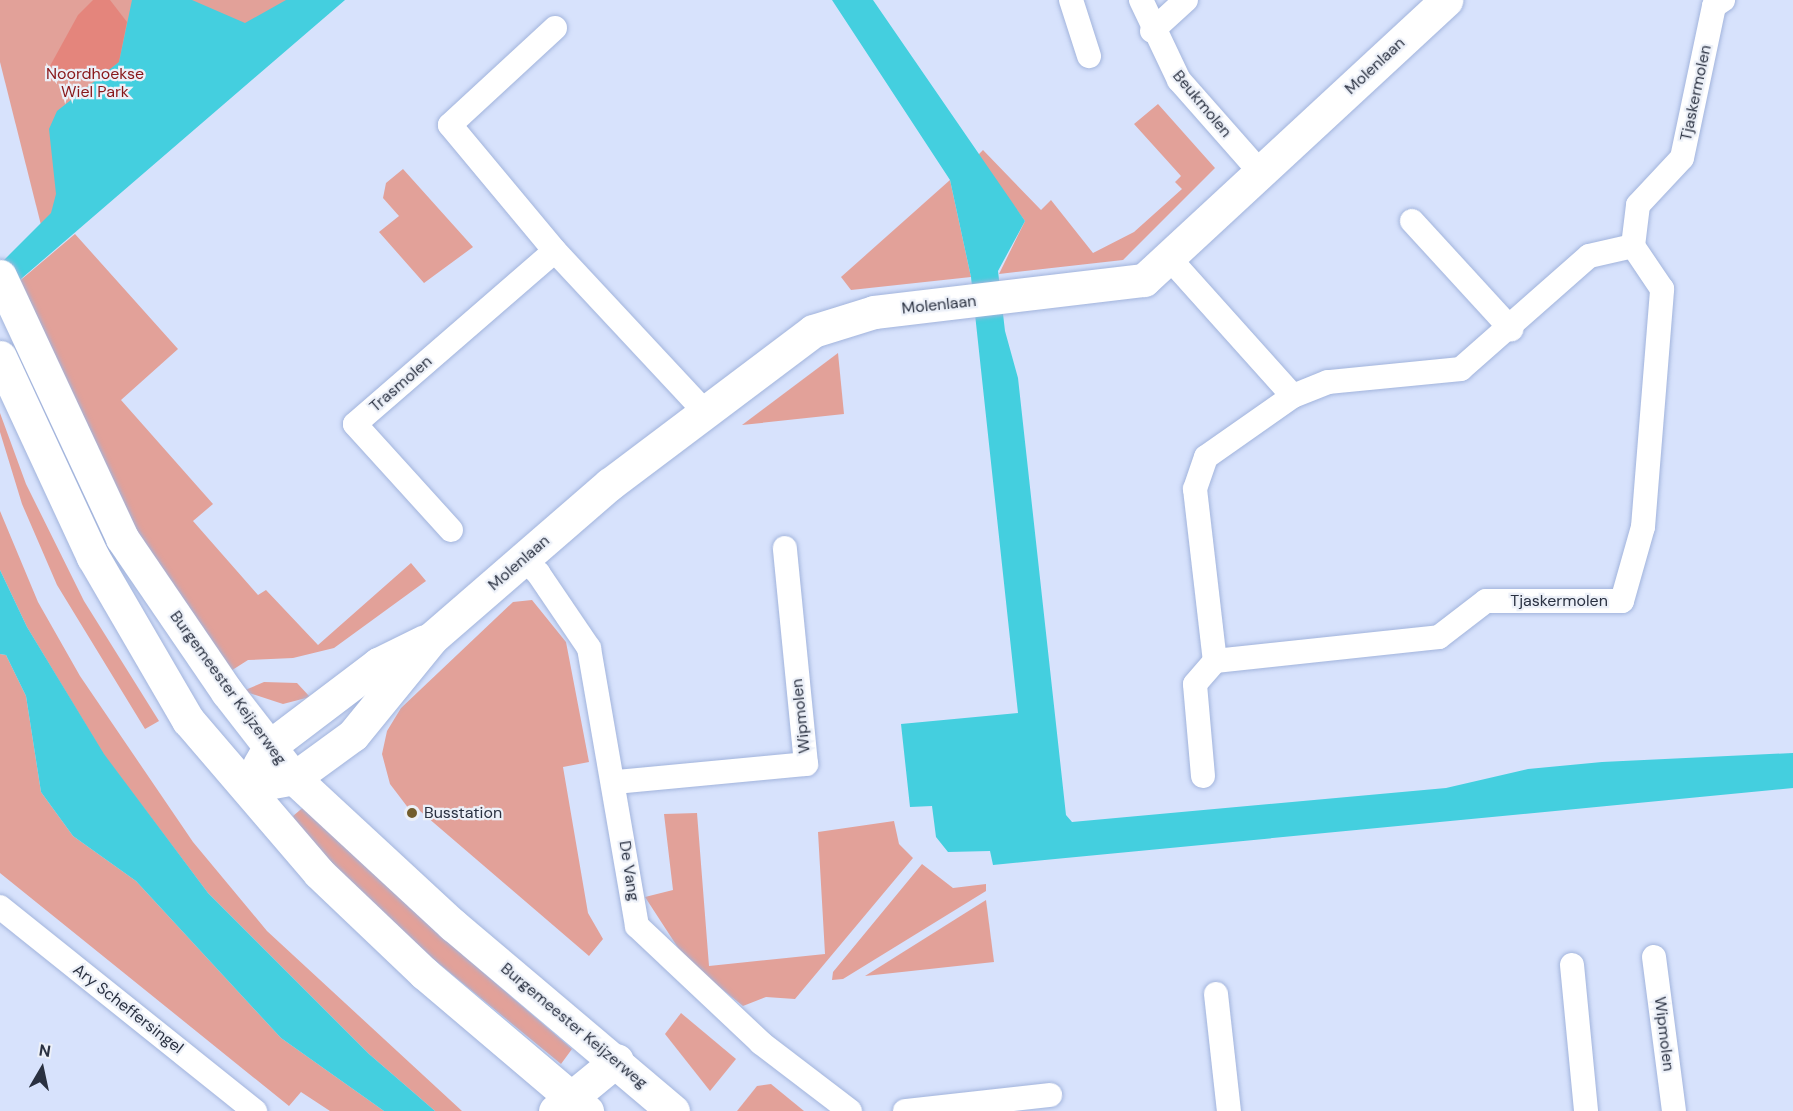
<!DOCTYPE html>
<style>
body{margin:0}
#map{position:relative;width:1793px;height:1111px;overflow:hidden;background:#d7e2fc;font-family:"DM Sans",sans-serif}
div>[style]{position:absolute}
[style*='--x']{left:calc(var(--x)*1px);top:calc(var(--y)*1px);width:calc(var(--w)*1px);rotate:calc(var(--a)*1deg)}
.green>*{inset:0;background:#e2a199}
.forest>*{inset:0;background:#e4857c}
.water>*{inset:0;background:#44cfdf}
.roads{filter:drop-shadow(0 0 2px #a2b4dc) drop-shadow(0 0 2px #a2b4dc)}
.street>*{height:24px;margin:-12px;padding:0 12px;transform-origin:12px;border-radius:12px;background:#fff}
.secondary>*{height:33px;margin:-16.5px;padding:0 16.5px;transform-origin:16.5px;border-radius:16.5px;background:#fff}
.dots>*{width:16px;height:16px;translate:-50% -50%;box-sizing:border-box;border:3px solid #ecf0f8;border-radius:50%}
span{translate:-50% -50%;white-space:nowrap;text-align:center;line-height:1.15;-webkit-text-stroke:4.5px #ecf0f8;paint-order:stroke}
.street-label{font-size:16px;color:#2a3141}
.park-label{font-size:16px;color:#881719}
.poi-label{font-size:16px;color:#2a3141}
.left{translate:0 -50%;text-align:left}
.north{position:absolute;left:12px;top:1039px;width:60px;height:60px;-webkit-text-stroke:4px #ecf0f8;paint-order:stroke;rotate:9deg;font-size:16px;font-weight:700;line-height:24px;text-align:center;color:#2a3141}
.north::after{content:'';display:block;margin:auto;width:21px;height:27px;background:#2a3141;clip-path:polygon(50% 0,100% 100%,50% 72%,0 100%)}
</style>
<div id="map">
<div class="green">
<i style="clip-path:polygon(0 0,312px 0,41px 225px,0 62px)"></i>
<i style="clip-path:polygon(1158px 104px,1215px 168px,1123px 260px,999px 274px,1025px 221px,977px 156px,983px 150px,1041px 210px,1051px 200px,1093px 253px,1134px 232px,1182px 189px,1175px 182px,1181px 176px,1134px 124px)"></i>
<i style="clip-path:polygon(403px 169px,473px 247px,424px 283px,379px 232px,399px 216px,383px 198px,386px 183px)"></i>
<i style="clip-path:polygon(950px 180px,971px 277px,851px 290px,841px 277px)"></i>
<i style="clip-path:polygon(75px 234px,178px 349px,121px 400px,213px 504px,193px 521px,258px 595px,266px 590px,318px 645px,411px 563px,426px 581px,334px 648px,293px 658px,248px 660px,226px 674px,148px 564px,16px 284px)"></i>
<i style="clip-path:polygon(838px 353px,844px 414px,742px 425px)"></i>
<i style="clip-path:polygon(0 413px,26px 484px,84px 601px,159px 721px,145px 729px,57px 585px,22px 504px,0 432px)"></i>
<i style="clip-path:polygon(0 511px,38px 602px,80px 676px,193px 842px,267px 931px,462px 1111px,435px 1111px,369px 1054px,208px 893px,104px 755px,27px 627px,0 570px)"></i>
<i style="clip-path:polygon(532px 600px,566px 642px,589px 762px,563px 767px,588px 913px,603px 939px,589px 956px,413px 805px,409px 809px,390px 784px,382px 754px,387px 731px,401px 708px,513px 602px)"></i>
<i style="clip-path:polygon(0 654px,6px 655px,26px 696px,41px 792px,73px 836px,136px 881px,281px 1038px,384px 1111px,330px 1111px,301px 1092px,289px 1106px,0 873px)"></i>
<i style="clip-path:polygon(264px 682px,297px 683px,310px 697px,283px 704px,243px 691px)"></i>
<i style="clip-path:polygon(306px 805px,435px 931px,572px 1049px,561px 1064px,431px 957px,344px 876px,297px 825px,293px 816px)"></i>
<i style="clip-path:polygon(697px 813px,709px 966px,825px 954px,818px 832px,894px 821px,899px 844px,913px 858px,795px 999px,766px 997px,743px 1006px,686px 960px,645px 897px,673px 890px,664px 814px)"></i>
<i style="clip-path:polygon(922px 864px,953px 888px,986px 884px,986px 891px,843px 979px,832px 980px,833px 972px)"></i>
<i style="clip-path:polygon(986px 900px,994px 962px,865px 976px)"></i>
<i style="clip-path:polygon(681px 1013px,736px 1059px,710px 1091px,665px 1034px)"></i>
<i style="clip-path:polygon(771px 1084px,804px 1111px,737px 1111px,757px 1086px)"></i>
</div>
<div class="forest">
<i style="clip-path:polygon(93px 0,110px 0,127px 22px,119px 62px,95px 82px,50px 66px,78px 15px)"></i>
</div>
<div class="water">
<i style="clip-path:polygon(132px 0,192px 0,245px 23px,286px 0,345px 0,0 297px,0 264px,51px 213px,56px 194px,49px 129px,57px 111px,119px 62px)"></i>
<i style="clip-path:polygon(832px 0,873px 0,1025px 221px,998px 271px,1005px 331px,1018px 378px,1066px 815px,1072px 822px,1446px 788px,1528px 769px,1602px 762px,1793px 753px,1793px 788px,993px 865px,990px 851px,948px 852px,936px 837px,932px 806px,910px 807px,901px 724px,1018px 713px,971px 277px,950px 180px)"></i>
<i style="clip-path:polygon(0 570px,27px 627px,104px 754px,208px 893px,369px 1054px,435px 1111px,384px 1111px,281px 1038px,136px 881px,73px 836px,41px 792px,26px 696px,6px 655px,0 654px)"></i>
</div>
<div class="roads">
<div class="street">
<i style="--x:1071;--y:0;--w:59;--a:72.2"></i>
<i style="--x:1141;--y:0;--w:89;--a:64.6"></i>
<i style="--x:1179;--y:80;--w:123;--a:48.6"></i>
<i style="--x:555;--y:28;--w:143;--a:137.3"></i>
<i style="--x:450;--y:125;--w:164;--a:50.2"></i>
<i style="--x:555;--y:251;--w:221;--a:47"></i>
<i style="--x:1152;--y:31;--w:46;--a:-42.4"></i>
<i style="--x:1412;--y:221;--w:147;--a:47.5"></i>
<i style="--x:1633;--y:246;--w:45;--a:167.2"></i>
<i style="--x:1589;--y:256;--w:171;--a:138.6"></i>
<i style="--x:1461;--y:369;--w:134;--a:174.4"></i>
<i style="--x:1328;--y:382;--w:38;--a:158"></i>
<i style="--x:1293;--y:396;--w:106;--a:145"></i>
<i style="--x:1206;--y:457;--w:34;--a:109"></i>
<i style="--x:1195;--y:489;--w:173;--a:83.4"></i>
<i style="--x:1215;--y:661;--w:225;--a:-6.1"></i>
<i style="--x:1439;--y:637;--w:59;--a:-37.5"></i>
<i style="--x:1486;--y:601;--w:136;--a:0"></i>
<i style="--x:1622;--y:601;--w:77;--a:-74.2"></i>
<i style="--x:1643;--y:527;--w:239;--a:-85.4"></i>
<i style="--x:1662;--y:289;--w:52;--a:-124"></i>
<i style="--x:1633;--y:246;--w:41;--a:-83"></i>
<i style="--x:1638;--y:205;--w:64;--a:-46.9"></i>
<i style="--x:1682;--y:158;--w:155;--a:-78.1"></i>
<i style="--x:1714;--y:6;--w:11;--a:-34"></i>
<i style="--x:1170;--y:259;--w:184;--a:48.1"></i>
<i style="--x:451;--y:530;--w:143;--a:-132.2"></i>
<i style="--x:355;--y:424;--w:264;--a:-40.9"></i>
<i style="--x:523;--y:559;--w:21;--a:43"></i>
<i style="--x:538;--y:573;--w:91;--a:55.8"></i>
<i style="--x:589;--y:648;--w:282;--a:80.2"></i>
<i style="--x:637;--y:926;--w:170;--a:43.3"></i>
<i style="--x:761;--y:1043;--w:112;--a:37.4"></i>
<i style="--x:1203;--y:776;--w:92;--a:-95"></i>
<i style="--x:1195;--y:684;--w:30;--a:-49"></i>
<i style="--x:616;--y:782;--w:191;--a:-5.4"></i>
<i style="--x:806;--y:764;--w:217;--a:-95.6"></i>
<i style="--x:0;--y:907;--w:327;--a:38.7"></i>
<i style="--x:1654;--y:957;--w:155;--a:82.6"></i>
<i style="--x:1572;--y:965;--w:147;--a:84.5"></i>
<i style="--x:1216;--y:994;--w:118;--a:83.7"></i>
<i style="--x:905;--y:1111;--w:146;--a:-6.3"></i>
</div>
<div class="secondary">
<i style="--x:0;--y:276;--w:289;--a:65"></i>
<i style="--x:122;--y:538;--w:186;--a:55.7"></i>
<i style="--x:227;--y:692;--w:109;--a:52.1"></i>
<i style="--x:294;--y:778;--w:217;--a:42.8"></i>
<i style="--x:453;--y:925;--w:288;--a:40.2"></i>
<i style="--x:0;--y:357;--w:221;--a:65.1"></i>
<i style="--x:93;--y:557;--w:189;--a:59.8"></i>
<i style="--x:188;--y:720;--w:201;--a:49.4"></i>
<i style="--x:319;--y:873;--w:145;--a:43.6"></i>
<i style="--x:424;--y:973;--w:214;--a:40.3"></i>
<i style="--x:259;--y:765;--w:22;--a:-60"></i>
<i style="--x:270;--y:746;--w:136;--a:-37.2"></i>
<i style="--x:378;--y:664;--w:52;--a:-26.1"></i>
<i style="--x:246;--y:787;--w:49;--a:-10.6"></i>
<i style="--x:294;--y:778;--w:73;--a:-36.1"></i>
<i style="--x:353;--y:735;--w:125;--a:-50.8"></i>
<i style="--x:432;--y:638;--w:235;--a:-40.9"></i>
<i style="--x:610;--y:484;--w:254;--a:-37"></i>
<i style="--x:813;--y:331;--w:64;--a:-17.3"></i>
<i style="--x:874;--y:312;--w:272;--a:-6.8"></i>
<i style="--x:1144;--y:280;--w:412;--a:-42.8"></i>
<i style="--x:555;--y:1111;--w:80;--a:-39.4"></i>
</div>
</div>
<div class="dots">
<i style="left:412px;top:813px;background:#735e2d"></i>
</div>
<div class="street-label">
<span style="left:1375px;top:66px;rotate:-43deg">Molenlaan</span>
<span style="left:1696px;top:93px;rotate:-78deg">Tjaskermolen</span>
<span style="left:1202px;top:104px;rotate:50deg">Beukmolen</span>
<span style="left:939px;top:305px;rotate:-6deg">Molenlaan</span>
<span style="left:401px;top:384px;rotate:-41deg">Trasmolen</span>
<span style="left:519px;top:563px;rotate:-41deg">Molenlaan</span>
<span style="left:1559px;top:601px">Tjaskermolen</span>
<span style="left:228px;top:688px;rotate:54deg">Burgemeester Keijzerweg</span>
<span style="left:801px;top:716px;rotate:-96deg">Wipmolen</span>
<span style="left:629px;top:871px;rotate:81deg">De Vang</span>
<span style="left:128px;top:1009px;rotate:38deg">Ary Scheffersingel</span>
<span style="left:574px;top:1026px;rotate:40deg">Burgemeester Keijzerweg</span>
<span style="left:1664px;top:1034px;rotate:83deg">Wipmolen</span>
</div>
<div class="park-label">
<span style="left:95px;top:83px">Noordhoekse<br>Wiel Park</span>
</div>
<div class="poi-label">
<span class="left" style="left:424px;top:813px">Busstation</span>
</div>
<div class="north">N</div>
</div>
